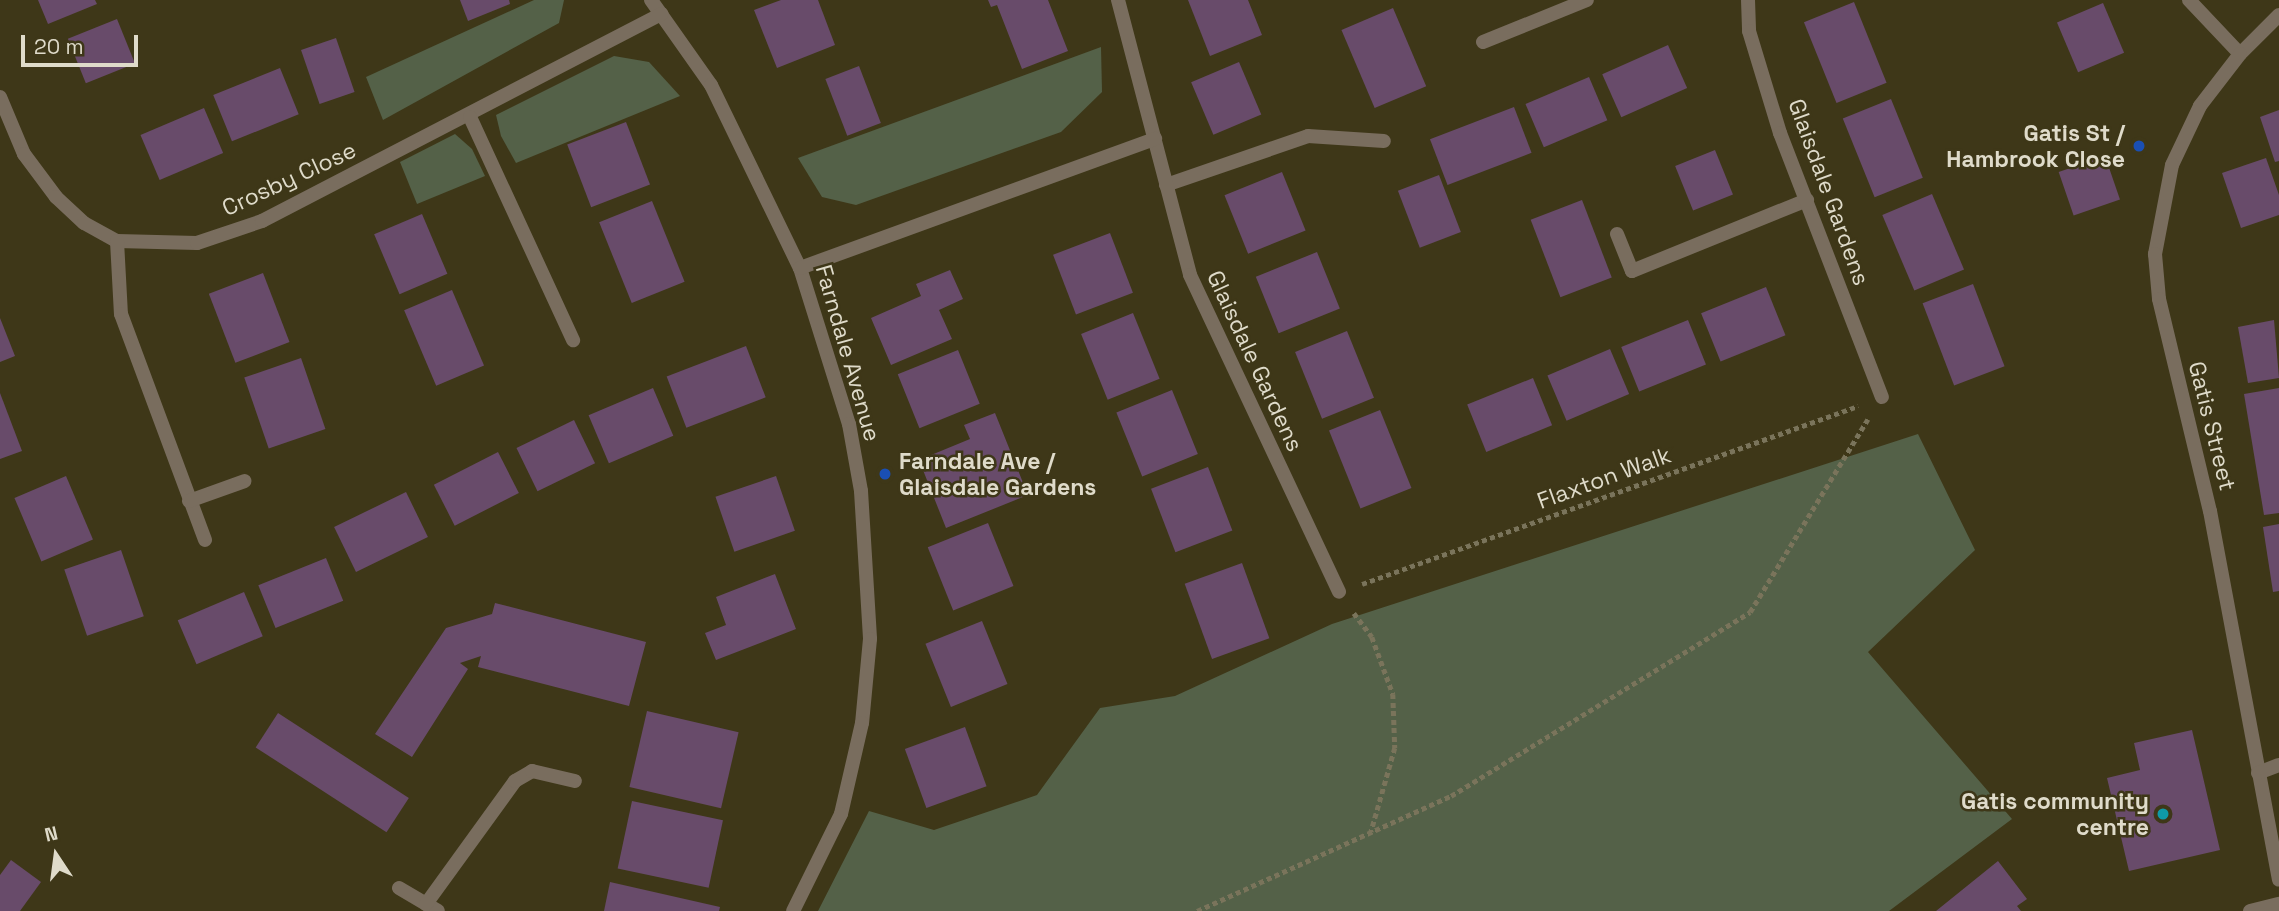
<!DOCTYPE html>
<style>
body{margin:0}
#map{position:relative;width:2279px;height:911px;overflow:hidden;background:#3e3718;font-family:"Space Grotesk",sans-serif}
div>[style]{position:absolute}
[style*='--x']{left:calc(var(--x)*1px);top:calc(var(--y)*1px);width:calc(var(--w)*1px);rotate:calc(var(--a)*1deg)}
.green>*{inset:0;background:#546148}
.building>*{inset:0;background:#684b6a;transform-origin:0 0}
.path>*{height:4.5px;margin-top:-2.25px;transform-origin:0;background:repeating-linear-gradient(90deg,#7a745b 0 5px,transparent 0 8.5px)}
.service>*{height:14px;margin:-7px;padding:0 7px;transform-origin:7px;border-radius:7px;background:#796d5e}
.minor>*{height:14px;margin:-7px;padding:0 7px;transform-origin:7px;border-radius:7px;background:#796d5e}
.dots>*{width:19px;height:19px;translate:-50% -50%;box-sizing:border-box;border:4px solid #3e3718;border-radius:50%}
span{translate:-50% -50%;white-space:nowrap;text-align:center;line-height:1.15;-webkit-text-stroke:5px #3e3718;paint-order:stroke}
.poi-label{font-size:23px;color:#dfdbca;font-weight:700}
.right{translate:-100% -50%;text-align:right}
.left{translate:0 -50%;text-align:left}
.street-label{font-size:23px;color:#dfdbca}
.north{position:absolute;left:21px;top:820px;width:70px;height:70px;-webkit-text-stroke:5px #3e3718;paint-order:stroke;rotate:347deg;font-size:19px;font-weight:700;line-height:28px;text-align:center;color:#dfdbca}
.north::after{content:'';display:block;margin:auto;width:24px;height:32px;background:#dfdbca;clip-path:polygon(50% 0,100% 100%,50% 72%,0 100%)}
.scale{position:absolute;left:21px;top:35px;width:117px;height:32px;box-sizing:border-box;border:4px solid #dfdbca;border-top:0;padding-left:9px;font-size:21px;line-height:24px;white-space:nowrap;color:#dfdbca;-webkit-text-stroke:5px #3e3718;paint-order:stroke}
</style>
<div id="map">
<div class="green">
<i style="clip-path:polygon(534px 0,564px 0,559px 23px,383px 120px,366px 77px)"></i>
<i style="clip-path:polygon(1101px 47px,1102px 92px,1061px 132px,856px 205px,822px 197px,798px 158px)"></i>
<i style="clip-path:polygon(614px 56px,649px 62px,680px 96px,516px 163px,501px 136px,496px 115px)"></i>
<i style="clip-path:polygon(455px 134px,472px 149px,485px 176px,417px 204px,400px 162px)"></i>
<i style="clip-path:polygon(1918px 434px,1975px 550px,1868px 652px,2012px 819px,1889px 911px,818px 911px,869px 811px,934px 830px,1037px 795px,1100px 708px,1175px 696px,1332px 624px)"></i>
</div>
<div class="building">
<i style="clip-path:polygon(38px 0,95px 0,97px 4px,48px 24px)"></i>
<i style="clip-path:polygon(460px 0,509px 0,510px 4px,468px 21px)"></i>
<i style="clip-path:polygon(781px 0,818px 0,835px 45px,777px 68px,754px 10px)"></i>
<i style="clip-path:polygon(988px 0,1048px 0,1068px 51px,1022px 69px,997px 5px,991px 7px)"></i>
<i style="clip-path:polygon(1188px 0,1248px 0,1262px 35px,1210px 56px)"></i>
<i style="left:1854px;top:2px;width:87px;height:54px;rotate:68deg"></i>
<i style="left:2103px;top:3px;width:54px;height:50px;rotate:67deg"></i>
<i style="left:1393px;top:8px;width:85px;height:56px;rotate:67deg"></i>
<i style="left:117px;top:19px;width:48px;height:53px;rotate:68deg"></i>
<i style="left:336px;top:38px;width:57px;height:37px;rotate:71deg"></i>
<i style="left:1668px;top:45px;width:47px;height:72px;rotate:66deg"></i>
<i style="left:1239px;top:62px;width:57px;height:52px;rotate:67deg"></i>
<i style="left:859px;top:66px;width:61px;height:36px;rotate:69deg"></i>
<i style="left:280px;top:68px;width:50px;height:72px;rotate:68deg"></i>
<i style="left:1589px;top:77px;width:47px;height:69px;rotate:67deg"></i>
<i style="left:1891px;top:99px;width:85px;height:52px;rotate:68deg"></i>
<i style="left:1514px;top:107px;width:49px;height:90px;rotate:69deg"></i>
<i style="left:204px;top:108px;width:49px;height:69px;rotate:67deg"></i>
<i style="clip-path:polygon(2279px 110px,2279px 161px,2275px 162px,2260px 117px)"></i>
<i style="left:626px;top:122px;width:67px;height:63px;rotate:69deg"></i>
<i style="left:1715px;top:150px;width:48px;height:43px;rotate:68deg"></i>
<i style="left:2105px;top:156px;width:46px;height:49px;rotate:71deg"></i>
<i style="clip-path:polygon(2266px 158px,2279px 195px,2279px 215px,2241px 228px,2222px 173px)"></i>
<i style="left:1282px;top:172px;width:63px;height:62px;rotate:68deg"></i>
<i style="left:1439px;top:175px;width:61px;height:44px;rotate:69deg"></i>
<i style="left:1932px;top:194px;width:82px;height:54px;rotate:67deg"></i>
<i style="left:1582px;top:200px;width:83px;height:55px;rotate:69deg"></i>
<i style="left:652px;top:201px;width:87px;height:57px;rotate:68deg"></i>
<i style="left:422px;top:214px;width:65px;height:52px;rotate:67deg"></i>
<i style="left:1110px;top:233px;width:64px;height:61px;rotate:69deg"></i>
<i style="left:1317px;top:252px;width:61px;height:66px;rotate:68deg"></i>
<i style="clip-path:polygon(950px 270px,963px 299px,939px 310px,952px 339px,891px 365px,871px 318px,921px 296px,916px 284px)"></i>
<i style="left:263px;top:273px;width:74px;height:58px;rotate:69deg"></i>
<i style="left:1973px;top:284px;width:88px;height:54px;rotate:69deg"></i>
<i style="left:1766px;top:287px;width:52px;height:70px;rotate:68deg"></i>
<i style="left:452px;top:290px;width:82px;height:52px;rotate:67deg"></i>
<i style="left:1133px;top:313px;width:71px;height:56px;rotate:68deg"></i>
<i style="clip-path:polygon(0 318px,15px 356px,0 362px)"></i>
<i style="left:1688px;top:320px;width:48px;height:72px;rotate:68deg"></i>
<i style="clip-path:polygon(2274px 320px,2279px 378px,2248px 383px,2238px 327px)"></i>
<i style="left:1347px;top:331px;width:72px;height:56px;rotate:68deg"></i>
<i style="left:746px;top:346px;width:55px;height:85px;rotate:69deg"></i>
<i style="left:1610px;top:349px;width:49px;height:68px;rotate:67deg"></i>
<i style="left:958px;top:350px;width:58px;height:65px;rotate:68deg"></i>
<i style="left:301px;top:358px;width:75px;height:60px;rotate:71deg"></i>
<i style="left:1533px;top:378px;width:51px;height:71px;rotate:68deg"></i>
<i style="left:653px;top:388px;width:52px;height:70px;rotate:67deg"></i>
<i style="clip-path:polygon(2279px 388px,2279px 513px,2264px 515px,2244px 394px)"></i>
<i style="left:1172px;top:390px;width:69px;height:60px;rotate:68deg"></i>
<i style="clip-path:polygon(0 393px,22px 451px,0 459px)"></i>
<i style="left:1380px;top:410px;width:84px;height:55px;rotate:68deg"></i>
<i style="clip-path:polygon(995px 413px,1028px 495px,946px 528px,919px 460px,970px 439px,964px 425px)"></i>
<i style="left:574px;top:420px;width:48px;height:64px;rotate:64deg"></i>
<i style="left:498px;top:452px;width:46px;height:72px;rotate:63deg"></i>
<i style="left:1208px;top:467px;width:68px;height:61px;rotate:69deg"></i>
<i style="left:66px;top:476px;width:69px;height:56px;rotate:67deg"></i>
<i style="left:776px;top:476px;width:58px;height:64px;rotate:71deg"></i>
<i style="left:406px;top:492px;width:50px;height:80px;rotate:64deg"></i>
<i style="left:988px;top:523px;width:68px;height:65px;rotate:68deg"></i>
<i style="clip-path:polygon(2279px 524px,2279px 591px,2273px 592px,2263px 527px)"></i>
<i style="left:121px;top:550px;width:70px;height:60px;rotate:71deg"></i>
<i style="left:326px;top:558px;width:46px;height:73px;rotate:68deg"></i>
<i style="left:1242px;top:563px;width:80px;height:61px;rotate:70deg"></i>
<i style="clip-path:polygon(775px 574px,796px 629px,716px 660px,705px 633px,726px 625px,716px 597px)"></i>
<i style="left:244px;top:592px;width:48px;height:72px;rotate:67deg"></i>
<i style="clip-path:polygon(495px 603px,646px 642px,629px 706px,478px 667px,481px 656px,460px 663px,468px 669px,412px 757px,375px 734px,446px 628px,492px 614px)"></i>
<i style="left:982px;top:621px;width:68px;height:61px;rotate:68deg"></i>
<i style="left:647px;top:711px;width:94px;height:78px;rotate:13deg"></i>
<i style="left:278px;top:713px;width:156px;height:41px;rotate:33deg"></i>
<i style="left:965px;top:727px;width:63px;height:64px;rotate:70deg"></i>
<i style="clip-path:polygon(2192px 730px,2220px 850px,2129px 871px,2107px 778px,2140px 770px,2134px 743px)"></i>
<i style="left:632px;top:801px;width:93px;height:69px;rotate:12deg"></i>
<i style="clip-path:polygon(11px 860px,41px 882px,20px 911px,0 911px,0 875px)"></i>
<i style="clip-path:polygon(1998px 861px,2027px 899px,2017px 906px,2021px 911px,1936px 911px)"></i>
<i style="clip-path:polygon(610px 882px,720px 907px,719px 911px,604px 911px)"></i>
</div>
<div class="path">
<i style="--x:1362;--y:584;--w:527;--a:-19.74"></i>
<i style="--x:1354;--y:613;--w:30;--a:53"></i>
<i style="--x:1372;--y:637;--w:61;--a:69.8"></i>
<i style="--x:1393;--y:694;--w:54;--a:87.9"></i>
<i style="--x:1395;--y:748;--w:87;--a:105.9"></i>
<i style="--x:1197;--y:911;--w:279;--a:-24.4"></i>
<i style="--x:1451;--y:796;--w:351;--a:-31.6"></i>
<i style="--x:1750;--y:612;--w:226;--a:-58.6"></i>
</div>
<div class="service">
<i style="--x:1166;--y:185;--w:150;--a:-19"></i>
<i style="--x:1308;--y:136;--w:76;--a:3.8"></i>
<i style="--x:1617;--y:234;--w:40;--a:68"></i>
<i style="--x:1632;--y:271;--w:189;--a:-22.1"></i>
</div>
<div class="minor">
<i style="--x:651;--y:0;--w:104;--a:54.8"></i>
<i style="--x:711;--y:85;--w:203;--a:64.1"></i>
<i style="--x:800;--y:268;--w:164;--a:72.6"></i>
<i style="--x:849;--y:424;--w:68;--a:79.8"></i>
<i style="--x:861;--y:491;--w:148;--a:86.5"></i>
<i style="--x:870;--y:639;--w:84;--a:95.4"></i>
<i style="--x:862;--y:723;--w:93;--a:103"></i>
<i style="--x:841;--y:814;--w:108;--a:116.3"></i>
<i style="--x:1118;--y:0;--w:284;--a:75.3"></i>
<i style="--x:1190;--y:275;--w:350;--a:64.8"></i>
<i style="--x:1748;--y:0;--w:31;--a:88"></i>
<i style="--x:1749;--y:31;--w:107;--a:73.1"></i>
<i style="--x:1780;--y:133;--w:283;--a:68.9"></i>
<i style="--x:2189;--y:0;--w:74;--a:46.6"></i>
<i style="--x:2279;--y:15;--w:55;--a:135"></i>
<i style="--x:2240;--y:54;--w:66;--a:127.6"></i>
<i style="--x:2200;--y:106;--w:65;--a:115.4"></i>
<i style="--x:2172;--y:165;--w:91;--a:100.8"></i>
<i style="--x:2155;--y:254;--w:45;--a:84.9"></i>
<i style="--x:2159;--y:299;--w:218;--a:76.5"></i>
<i style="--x:2210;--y:511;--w:375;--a:79.4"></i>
<i style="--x:1483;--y:42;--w:112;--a:-22"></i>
<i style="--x:0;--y:97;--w:62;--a:67.2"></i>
<i style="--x:24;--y:154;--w:54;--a:53.3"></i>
<i style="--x:56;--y:197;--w:38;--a:43"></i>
<i style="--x:84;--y:223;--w:38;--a:29"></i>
<i style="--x:117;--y:241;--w:80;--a:1.4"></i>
<i style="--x:197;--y:243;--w:69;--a:-18.7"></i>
<i style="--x:262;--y:221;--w:450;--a:-27.4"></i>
<i style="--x:470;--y:117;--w:246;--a:65.2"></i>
<i style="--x:117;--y:241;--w:73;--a:86.9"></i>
<i style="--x:121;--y:314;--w:241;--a:69.6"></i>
<i style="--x:800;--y:268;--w:378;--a:-20"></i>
<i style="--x:189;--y:501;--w:59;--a:-19.7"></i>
<i style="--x:2258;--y:773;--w:22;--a:-21"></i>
<i style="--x:399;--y:888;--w:45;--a:30.5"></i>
<i style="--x:426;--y:904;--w:152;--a:-54.1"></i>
<i style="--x:515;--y:781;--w:20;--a:-30"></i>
<i style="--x:532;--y:771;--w:44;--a:13.1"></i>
<i style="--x:2250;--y:911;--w:30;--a:-14"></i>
</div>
<div class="dots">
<i style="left:2139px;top:146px;background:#1a4fb4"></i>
<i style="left:885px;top:474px;background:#1a4fb4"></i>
<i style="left:2163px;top:814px;background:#0f9aa8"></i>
</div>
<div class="poi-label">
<span class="right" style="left:2125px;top:146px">Gatis St /<br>Hambrook Close</span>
<span class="left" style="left:899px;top:474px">Farndale Ave /<br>Glaisdale Gardens</span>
<span class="right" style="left:2149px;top:814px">Gatis community<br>centre</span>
</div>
<div class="street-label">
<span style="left:289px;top:179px;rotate:-25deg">Crosby Close</span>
<span style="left:1829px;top:192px;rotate:70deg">Glaisdale Gardens</span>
<span style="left:848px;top:353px;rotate:74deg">Farndale Avenue</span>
<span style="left:1255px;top:361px;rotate:65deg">Glaisdale Gardens</span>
<span style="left:2212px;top:426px;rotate:76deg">Gatis Street</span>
<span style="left:1604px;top:478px;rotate:-20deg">Flaxton Walk</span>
</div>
<div class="north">N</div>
<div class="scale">20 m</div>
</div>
